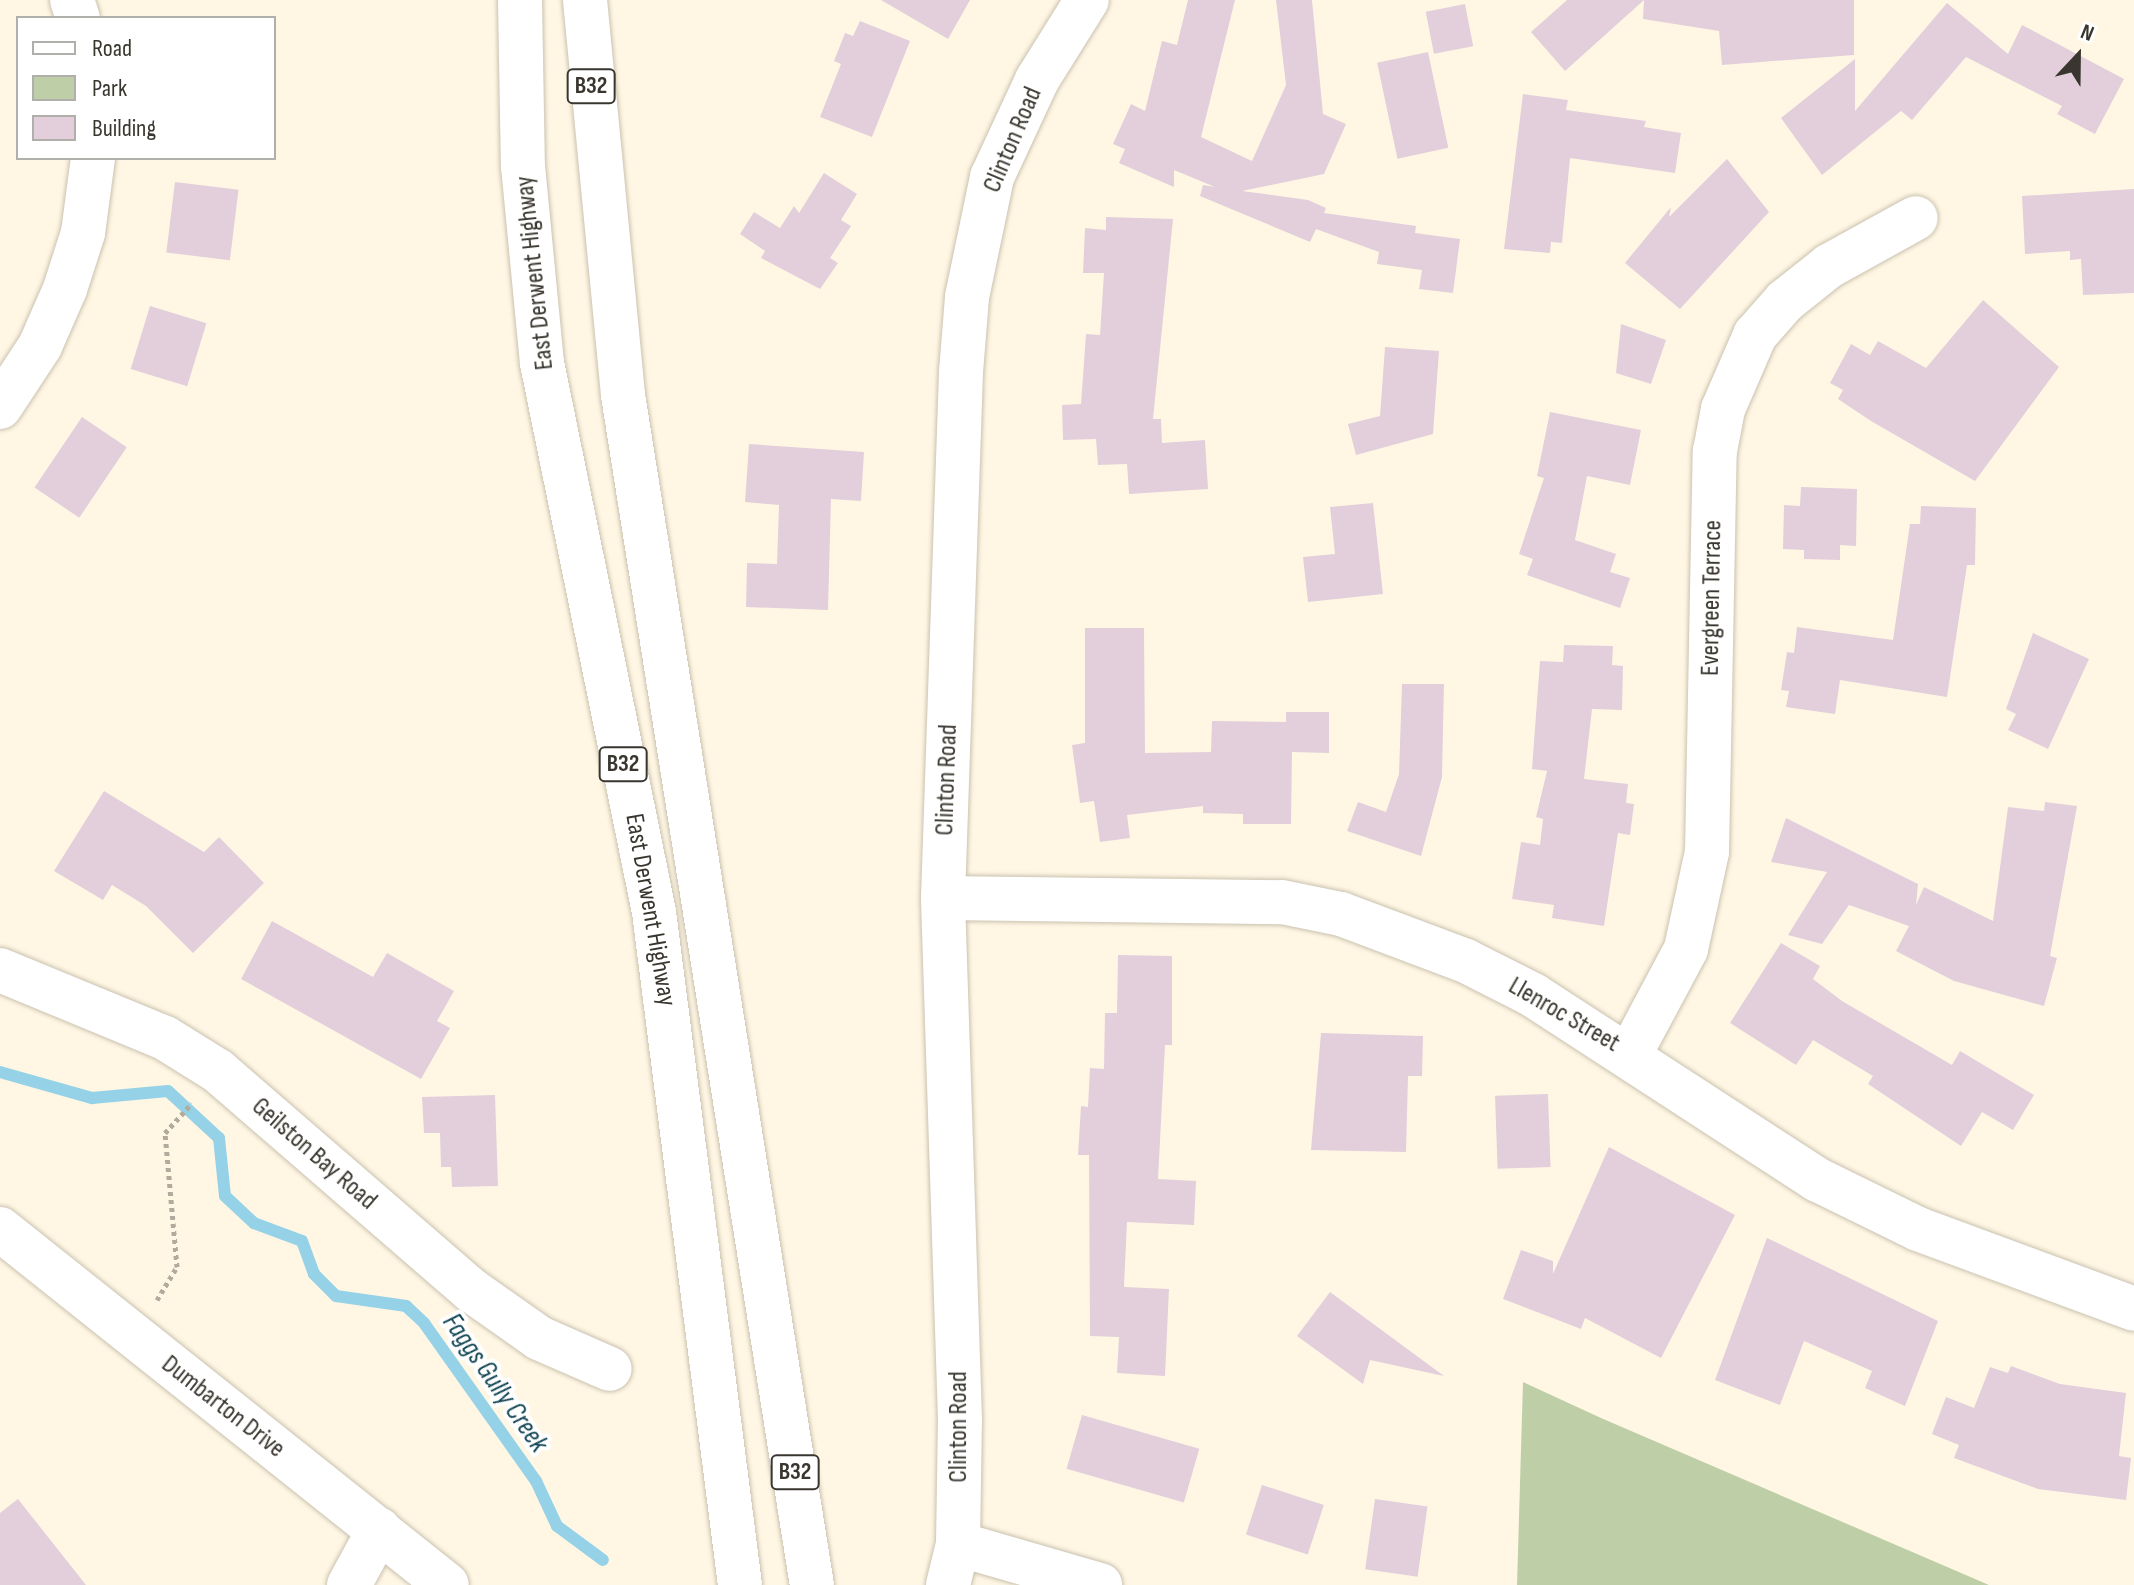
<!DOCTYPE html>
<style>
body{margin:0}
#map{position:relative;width:2134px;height:1585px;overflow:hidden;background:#fff7e4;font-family:"Sofia Sans Condensed",sans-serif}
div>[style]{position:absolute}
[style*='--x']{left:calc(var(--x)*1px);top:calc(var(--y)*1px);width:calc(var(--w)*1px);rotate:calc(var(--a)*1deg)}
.green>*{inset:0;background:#becfa8}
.stream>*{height:12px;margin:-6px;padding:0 6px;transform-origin:6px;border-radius:6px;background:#96d2e7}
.building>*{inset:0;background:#e2cfdb;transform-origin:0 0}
.path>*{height:5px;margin-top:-2.5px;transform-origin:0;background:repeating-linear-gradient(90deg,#b1ab9d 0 4px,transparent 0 8px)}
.roads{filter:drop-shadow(0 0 2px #cac2b0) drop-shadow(0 0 2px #cac2b0)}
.minor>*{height:44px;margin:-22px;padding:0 22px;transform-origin:22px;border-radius:22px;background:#fff}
.primary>*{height:44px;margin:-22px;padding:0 22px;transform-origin:22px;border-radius:22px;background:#fff}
span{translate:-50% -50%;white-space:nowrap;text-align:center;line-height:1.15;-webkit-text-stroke:8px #fff;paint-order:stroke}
.shield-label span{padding:2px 6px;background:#fff;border:2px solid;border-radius:6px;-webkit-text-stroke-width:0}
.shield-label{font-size:24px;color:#39362f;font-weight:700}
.street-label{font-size:26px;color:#39362f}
.water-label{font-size:28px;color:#0f4453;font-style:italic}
.legend{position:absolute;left:16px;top:16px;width:260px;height:144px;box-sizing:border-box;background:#fff;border:2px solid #b0afac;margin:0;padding:10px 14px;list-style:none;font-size:24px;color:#39362f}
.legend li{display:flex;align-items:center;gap:16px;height:40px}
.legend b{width:40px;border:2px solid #b0afac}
.north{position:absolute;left:2038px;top:16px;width:80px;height:80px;-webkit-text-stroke:6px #fff;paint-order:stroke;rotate:22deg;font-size:22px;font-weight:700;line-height:32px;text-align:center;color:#39362f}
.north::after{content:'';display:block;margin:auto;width:28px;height:36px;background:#39362f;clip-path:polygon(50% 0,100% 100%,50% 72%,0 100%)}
</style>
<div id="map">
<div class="green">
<i style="clip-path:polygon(1523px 1382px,1601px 1418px,1989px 1585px,1517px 1585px)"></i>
</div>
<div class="stream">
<i style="--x:0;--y:1072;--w:96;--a:15.8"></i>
<i style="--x:92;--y:1098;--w:76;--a:-5.3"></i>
<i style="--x:168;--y:1091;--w:69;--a:42.7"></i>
<i style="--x:219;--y:1138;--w:58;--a:84.1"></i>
<i style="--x:225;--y:1196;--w:40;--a:43"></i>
<i style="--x:254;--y:1223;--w:51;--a:20.6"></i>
<i style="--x:302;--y:1241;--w:35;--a:70"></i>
<i style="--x:314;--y:1274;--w:31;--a:45"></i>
<i style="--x:336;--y:1296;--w:71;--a:8.1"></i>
<i style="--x:406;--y:1306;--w:25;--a:43"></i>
<i style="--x:424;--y:1323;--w:194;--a:54.7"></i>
<i style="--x:536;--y:1481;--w:50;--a:65"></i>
<i style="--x:557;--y:1526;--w:57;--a:36.5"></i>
</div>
<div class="building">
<i style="clip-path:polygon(881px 0,970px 0,948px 39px)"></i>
<i style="clip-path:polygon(1188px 0,1235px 0,1201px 137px,1252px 161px,1286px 85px,1276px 0,1312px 0,1323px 114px,1346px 124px,1324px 174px,1242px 191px,1308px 200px,1326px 208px,1324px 213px,1416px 226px,1415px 233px,1460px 239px,1453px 293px,1419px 289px,1422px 270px,1377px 264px,1379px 252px,1316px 229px,1310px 242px,1200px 196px,1203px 185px,1215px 187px,1174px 170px,1174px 187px,1119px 163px,1125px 149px,1113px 144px,1131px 104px,1145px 111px,1162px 41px,1177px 45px)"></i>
<i style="clip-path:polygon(1567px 0,1644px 0,1565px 71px,1531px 32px)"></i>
<i style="clip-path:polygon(1644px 0,1854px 0,1854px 55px,1722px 65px,1719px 31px,1643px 19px)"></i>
<i style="clip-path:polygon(1947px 3px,2008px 54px,2022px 25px,2124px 79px,2095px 134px,2057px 114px,2062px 106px,1966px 57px,1912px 120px,1901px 111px,1822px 175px,1781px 118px,1855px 59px,1855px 111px)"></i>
<i style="left:1465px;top:4px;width:43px;height:40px;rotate:79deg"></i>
<i style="clip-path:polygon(860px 21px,910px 41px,872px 137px,820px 117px,841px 64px,834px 61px,845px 33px,853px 36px)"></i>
<i style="left:1428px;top:52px;width:98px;height:52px;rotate:78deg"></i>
<i style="clip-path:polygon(1523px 94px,1568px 100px,1566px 110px,1646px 121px,1644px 127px,1681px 133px,1675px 173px,1570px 158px,1562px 243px,1551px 242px,1550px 253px,1504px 249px)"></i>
<i style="clip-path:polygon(1727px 159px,1769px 212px,1680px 309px,1625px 263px,1671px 207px,1669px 217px)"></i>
<i style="clip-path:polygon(824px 173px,857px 194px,841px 220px,851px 226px,830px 258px,838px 263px,820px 289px,761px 258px,765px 251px,740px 234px,754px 212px,780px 228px,794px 206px,799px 213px)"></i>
<i style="left:175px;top:182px;width:64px;height:71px;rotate:7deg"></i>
<i style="clip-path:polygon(2134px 189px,2134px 293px,2083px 295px,2081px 259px,2070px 260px,2070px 251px,2025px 254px,2022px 196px)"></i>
<i style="clip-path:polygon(1106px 217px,1173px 219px,1153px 419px,1161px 419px,1162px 443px,1205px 440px,1208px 489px,1129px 494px,1127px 464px,1098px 465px,1096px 439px,1063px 440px,1062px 405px,1081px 404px,1086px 334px,1100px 335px,1104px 273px,1083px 273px,1085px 228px,1106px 230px)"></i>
<i style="clip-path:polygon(1983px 300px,2059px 367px,1975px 481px,1871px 421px,1838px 399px,1843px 390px,1830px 383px,1851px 344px,1870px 355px,1878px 341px,1926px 368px)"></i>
<i style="left:150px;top:306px;width:59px;height:66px;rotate:17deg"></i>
<i style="clip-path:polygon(1621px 324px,1666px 340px,1651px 384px,1616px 373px)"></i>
<i style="clip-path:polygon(1385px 347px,1439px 351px,1433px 434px,1356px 455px,1348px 424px,1380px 416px)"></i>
<i style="clip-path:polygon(1550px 412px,1641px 430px,1630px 485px,1587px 476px,1575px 540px,1616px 554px,1610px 572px,1630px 578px,1620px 608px,1527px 575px,1533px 559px,1519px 554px,1544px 478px,1537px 476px)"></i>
<i style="left:82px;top:417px;width:54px;height:85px;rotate:34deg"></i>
<i style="clip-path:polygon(749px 444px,864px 452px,861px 501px,831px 499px,828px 610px,746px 607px,747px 563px,777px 564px,779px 505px,745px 502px)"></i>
<i style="clip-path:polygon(1801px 487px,1857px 489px,1856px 546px,1840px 545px,1840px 560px,1804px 559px,1804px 550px,1783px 549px,1784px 505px,1800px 506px)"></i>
<i style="clip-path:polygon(1373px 503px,1383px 594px,1308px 602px,1303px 557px,1335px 554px,1330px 507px)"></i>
<i style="clip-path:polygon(1921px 506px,1976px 508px,1975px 565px,1967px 565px,1947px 697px,1840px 680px,1835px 714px,1786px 707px,1789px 691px,1781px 690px,1787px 652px,1794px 653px,1797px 627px,1893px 640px,1910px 524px,1920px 524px)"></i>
<i style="clip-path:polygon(1085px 628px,1144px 628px,1145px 753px,1211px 752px,1212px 721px,1286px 722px,1286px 712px,1329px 712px,1329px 753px,1292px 752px,1291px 824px,1243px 824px,1243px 814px,1203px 813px,1203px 806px,1127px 815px,1130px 838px,1100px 842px,1094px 801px,1080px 803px,1072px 745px,1085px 743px)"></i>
<i style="clip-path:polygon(2033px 633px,2089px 659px,2048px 749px,2008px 730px,2016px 714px,2006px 709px)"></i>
<i style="clip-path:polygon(1564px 645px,1613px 646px,1612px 665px,1623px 666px,1622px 710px,1592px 709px,1584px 779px,1628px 784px,1626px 803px,1634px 804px,1630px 835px,1618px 833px,1604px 926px,1552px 918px,1554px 905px,1512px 899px,1521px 842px,1540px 845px,1543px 819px,1536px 817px,1547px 771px,1532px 769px,1540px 661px,1563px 662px)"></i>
<i style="clip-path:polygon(1402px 684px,1444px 684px,1442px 777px,1421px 856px,1347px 831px,1358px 802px,1386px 812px,1399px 774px)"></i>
<i style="clip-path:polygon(104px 791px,204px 852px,219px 837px,264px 883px,193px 953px,146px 906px,112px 885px,103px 900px,54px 871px)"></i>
<i style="clip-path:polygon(2045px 802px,2077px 806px,2050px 956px,2057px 958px,2044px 1006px,1954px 981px,1896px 951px,1909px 926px,1849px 905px,1822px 944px,1788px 935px,1827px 872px,1771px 862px,1786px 818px,1918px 884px,1916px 905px,1924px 887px,1993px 921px,2008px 807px,2044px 811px)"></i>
<i style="clip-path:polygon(272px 921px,373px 977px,387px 953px,454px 991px,437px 1021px,450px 1028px,421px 1079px,241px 979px)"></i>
<i style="clip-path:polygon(1781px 943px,1820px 966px,1813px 979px,1842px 1001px,1952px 1065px,1960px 1051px,2034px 1095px,2013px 1130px,1982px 1112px,1961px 1146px,1868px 1084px,1873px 1076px,1813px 1040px,1796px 1065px,1730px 1023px)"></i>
<i style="clip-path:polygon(1118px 955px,1172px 956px,1172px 1045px,1165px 1045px,1158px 1179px,1196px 1181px,1194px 1225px,1127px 1222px,1124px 1287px,1169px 1289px,1165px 1376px,1117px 1373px,1119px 1337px,1090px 1336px,1089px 1155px,1078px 1155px,1081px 1106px,1088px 1107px,1090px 1068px,1104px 1069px,1105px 1013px,1117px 1013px)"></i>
<i style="clip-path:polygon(1321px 1033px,1423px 1036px,1422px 1076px,1408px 1076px,1406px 1152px,1311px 1150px)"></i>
<i style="left:1548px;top:1094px;width:73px;height:53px;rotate:88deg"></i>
<i style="clip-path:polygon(495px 1095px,498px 1186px,452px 1187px,451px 1167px,441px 1167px,440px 1133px,424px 1133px,422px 1097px)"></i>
<i style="clip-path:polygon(1609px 1147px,1735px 1215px,1661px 1358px,1585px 1318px,1581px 1329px,1503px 1299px,1521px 1250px,1553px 1261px,1553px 1274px)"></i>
<i style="clip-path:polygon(1767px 1238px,1938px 1321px,1905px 1406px,1865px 1388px,1872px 1371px,1804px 1341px,1780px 1405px,1715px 1380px)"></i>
<i style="clip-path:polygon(1330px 1292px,1444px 1376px,1370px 1360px,1363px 1384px,1297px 1336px)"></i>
<i style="clip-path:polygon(2011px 1366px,2060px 1384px,2126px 1393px,2119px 1456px,2131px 1458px,2126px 1500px,2038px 1489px,1954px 1458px,1959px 1445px,1932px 1434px,1946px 1397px,1974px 1408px,1990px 1367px,2008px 1373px)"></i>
<i style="left:1082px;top:1415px;width:122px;height:56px;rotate:16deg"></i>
<i style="left:1262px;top:1485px;width:65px;height:52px;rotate:18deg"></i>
<i style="clip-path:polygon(18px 1499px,86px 1585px,0 1585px,0 1513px)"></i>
<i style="left:1375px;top:1499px;width:53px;height:71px;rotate:8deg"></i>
</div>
<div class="path">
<i style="--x:157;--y:1300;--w:39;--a:-59"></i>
<i style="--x:177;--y:1267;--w:135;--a:-95.1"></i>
<i style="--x:165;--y:1133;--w:40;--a:-48"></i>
</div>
<div class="roads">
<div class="minor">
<i style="--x:72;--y:0;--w:19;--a:72"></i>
<i style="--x:0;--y:407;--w:73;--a:-56.7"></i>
<i style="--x:40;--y:346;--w:62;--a:-66.3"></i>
<i style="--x:65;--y:289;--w:59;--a:-72.2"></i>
<i style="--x:83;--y:233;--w:76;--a:-82.4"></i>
<i style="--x:943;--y:898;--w:339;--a:0.7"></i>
<i style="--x:1282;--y:902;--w:60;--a:11.5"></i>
<i style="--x:1341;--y:914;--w:134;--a:20.6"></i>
<i style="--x:1466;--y:961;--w:75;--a:26.9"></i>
<i style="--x:1533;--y:995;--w:340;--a:33"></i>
<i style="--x:1818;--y:1180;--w:111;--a:26.1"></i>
<i style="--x:1918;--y:1229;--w:230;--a:20.3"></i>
<i style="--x:0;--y:970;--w:178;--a:22.4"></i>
<i style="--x:165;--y:1038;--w:62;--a:31.9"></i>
<i style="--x:218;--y:1071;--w:335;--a:40.9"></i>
<i style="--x:471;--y:1290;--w:83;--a:35.2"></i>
<i style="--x:539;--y:1338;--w:77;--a:23.6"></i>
<i style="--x:1630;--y:1054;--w:119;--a:-61.9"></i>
<i style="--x:1686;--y:949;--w:99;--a:-77.8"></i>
<i style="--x:1707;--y:852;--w:401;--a:-88.9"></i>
<i style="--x:1715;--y:451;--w:43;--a:-79.2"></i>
<i style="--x:1723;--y:409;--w:81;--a:-66.6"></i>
<i style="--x:1755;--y:335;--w:45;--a:-48.6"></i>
<i style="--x:1785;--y:301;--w:56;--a:-38.5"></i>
<i style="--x:1829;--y:266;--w:99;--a:-28.9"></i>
<i style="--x:0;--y:1229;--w:571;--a:38.53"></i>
<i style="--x:958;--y:1544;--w:148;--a:16.1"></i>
<i style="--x:349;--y:1585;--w:63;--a:-61.4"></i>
<i style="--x:948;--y:1585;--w:42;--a:-76.3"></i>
<i style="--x:958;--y:1544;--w:124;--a:-89.1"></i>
<i style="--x:960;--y:1420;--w:522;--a:-91.87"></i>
<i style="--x:943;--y:898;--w:526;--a:-88.04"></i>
<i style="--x:961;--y:372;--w:75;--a:-85.4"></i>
<i style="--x:967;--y:297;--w:123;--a:-78.2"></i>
<i style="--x:992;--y:177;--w:107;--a:-65.1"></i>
<i style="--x:1037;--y:80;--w:94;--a:-58"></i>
</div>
<div class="primary">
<i style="--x:520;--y:0;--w:166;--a:89"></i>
<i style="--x:523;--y:166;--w:198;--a:84.5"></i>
<i style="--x:542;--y:363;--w:560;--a:78.47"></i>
<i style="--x:654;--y:912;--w:678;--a:82.72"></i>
<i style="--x:585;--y:0;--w:397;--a:84.5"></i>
<i style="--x:623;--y:395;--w:1205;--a:80.98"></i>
</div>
</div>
<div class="shield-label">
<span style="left:591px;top:86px">B32</span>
<span style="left:623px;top:764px">B32</span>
<span style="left:795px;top:1472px">B32</span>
</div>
<div class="street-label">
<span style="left:1013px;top:140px;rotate:-67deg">Clinton Road</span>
<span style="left:535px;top:273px;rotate:-96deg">East Derwent Highway</span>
<span style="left:1712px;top:598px;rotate:-89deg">Evergreen Terrace</span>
<span style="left:947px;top:780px;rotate:-88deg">Clinton Road</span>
<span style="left:650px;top:910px;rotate:80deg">East Derwent Highway</span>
<span style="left:1564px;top:1015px;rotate:30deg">Llenroc Street</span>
<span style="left:314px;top:1154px;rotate:41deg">Geilston Bay Road</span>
<span style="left:223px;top:1407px;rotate:38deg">Dumbarton Drive</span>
<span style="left:959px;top:1427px;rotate:-90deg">Clinton Road</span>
</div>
<div class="water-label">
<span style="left:495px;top:1383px;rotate:55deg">Faggs Gully Creek</span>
</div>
<ul class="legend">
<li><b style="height:10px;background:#fff"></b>Road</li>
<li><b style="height:22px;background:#becfa8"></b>Park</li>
<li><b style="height:22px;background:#e2cfdb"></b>Building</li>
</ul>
<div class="north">N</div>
</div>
